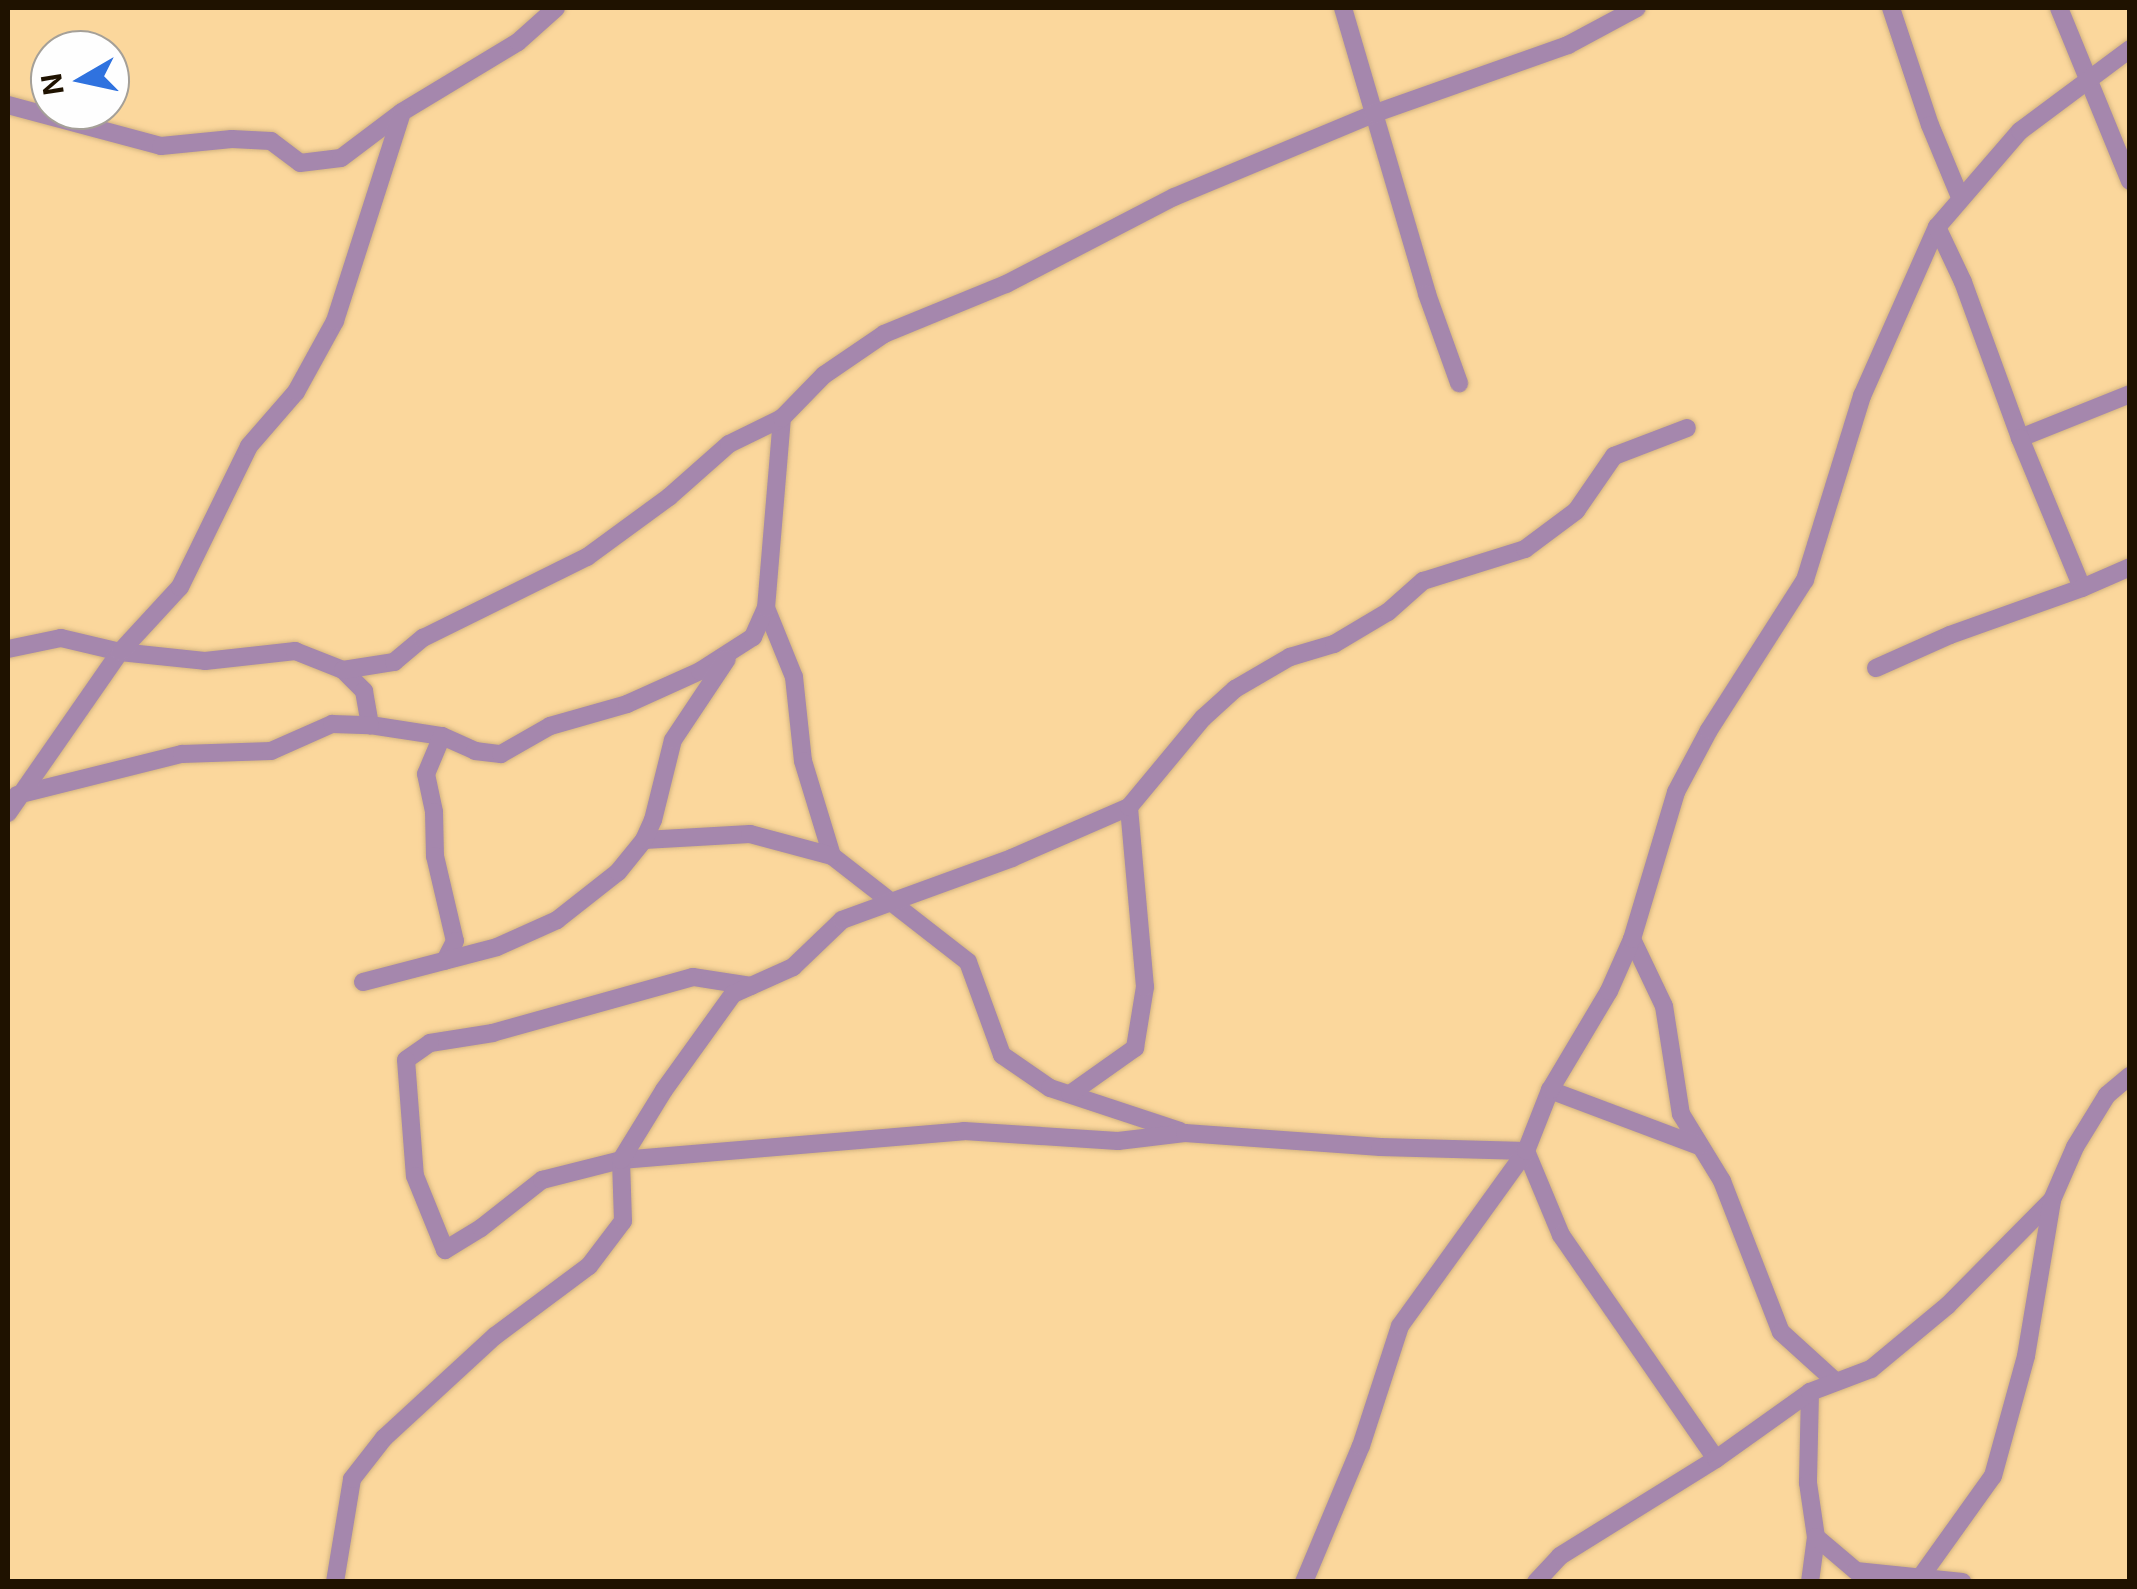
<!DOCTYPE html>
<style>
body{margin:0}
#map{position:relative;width:2137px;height:1589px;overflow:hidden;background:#fbd79c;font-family:Inter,sans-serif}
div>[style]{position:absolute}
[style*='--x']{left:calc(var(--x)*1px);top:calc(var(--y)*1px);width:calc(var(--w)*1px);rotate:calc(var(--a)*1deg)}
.roads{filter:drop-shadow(0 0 2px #d3b480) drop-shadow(0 0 2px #d3b480)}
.street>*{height:18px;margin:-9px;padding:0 9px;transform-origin:9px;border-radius:9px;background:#a587ad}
span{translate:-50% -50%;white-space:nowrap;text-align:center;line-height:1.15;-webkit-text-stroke:10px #fefefe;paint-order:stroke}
.frame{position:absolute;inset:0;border:10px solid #1f1200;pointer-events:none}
.north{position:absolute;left:30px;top:30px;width:100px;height:100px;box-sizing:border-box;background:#fefefe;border:2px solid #a5a098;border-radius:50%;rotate:261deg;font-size:28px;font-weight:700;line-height:40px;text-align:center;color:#1f1200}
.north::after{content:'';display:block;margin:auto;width:35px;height:45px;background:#2f72df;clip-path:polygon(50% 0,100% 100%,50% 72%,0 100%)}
</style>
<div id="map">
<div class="roads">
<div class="street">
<i style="--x:1343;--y:8;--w:298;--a:73.6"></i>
<i style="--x:1427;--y:294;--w:95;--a:70.2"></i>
<i style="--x:1891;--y:8;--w:123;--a:71.6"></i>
<i style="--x:1930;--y:125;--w:78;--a:67.4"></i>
<i style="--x:2059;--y:8;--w:187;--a:67.7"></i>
<i style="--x:8;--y:105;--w:158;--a:15"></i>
<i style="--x:161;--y:146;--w:71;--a:-5.6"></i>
<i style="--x:232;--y:139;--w:39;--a:3"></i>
<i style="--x:271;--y:141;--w:36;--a:37"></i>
<i style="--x:300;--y:163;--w:41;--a:-7"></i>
<i style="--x:341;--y:158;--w:76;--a:-37"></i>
<i style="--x:402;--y:112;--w:135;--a:-31.1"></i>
<i style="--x:518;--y:42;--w:51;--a:-41.8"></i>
<i style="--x:1937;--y:227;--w:127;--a:-49.2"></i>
<i style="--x:2020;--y:131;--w:137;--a:-36.7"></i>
<i style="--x:2020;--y:438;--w:118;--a:-21.8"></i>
<i style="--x:766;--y:608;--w:74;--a:67.9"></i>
<i style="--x:794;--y:677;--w:84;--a:83.9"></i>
<i style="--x:803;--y:761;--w:99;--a:73"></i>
<i style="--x:832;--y:856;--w:172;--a:37.9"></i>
<i style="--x:968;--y:962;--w:99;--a:69.9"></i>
<i style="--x:1002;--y:1055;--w:58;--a:34.5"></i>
<i style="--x:1050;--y:1088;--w:137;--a:18.3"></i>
<i style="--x:8;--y:649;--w:54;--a:-11.7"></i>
<i style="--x:61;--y:638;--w:61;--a:13.3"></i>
<i style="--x:120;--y:652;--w:85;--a:6"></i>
<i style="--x:205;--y:661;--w:91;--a:-6.3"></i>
<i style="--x:295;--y:651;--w:52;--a:21.6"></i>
<i style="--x:343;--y:670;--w:30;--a:45"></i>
<i style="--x:364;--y:691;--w:35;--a:80"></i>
<i style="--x:370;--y:725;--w:73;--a:8.7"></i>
<i style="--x:442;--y:736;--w:36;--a:24"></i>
<i style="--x:475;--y:751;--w:26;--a:7"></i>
<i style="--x:501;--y:754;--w:56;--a:-29.7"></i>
<i style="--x:550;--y:726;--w:80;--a:-15.9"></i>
<i style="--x:627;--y:704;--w:80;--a:-24.3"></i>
<i style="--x:700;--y:671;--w:63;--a:-32.7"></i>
<i style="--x:753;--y:637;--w:32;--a:-66"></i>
<i style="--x:766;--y:608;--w:191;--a:-85.2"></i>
<i style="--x:1876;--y:668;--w:81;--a:-24"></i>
<i style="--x:1950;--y:635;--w:140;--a:-19.6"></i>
<i style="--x:343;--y:670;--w:52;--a:-8.9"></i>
<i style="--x:394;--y:662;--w:38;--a:-40"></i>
<i style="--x:423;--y:638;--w:183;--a:-26.3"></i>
<i style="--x:587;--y:557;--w:102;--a:-36.2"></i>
<i style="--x:669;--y:497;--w:80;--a:-41.5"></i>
<i style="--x:729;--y:444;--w:59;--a:-26.1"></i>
<i style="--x:782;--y:418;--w:60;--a:-45.7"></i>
<i style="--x:824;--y:375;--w:73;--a:-34.3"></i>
<i style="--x:884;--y:334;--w:132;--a:-22.3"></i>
<i style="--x:1006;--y:284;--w:189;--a:-27.4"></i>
<i style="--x:1174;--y:197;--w:216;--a:-22.6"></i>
<i style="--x:1373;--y:114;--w:207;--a:-19.5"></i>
<i style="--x:1568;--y:45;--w:78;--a:-28.2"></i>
<i style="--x:442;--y:736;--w:41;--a:112.8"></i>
<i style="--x:426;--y:774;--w:39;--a:78"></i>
<i style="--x:434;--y:812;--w:44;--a:88.7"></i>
<i style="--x:435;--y:856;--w:87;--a:76.8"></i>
<i style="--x:455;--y:941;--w:22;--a:117"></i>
<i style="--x:17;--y:795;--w:170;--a:-14"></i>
<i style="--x:182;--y:754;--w:89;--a:-1.9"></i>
<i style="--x:271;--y:751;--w:67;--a:-23.9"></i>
<i style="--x:332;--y:724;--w:38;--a:2"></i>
<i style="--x:8;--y:813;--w:196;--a:-55.2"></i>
<i style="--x:120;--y:652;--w:88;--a:-47.3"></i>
<i style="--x:180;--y:587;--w:157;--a:-63.9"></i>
<i style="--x:249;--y:446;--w:72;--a:-49"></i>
<i style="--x:296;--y:392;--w:81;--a:-61.2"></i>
<i style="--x:335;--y:321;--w:219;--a:-72.2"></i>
<i style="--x:644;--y:840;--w:106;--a:-3.2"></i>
<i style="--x:750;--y:834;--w:85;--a:15"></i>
<i style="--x:1632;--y:939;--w:74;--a:64.5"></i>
<i style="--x:1664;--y:1006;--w:109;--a:81.1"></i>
<i style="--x:1681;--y:1114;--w:79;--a:58.5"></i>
<i style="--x:1722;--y:1181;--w:162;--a:68.7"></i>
<i style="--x:1781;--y:1332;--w:72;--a:42.2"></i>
<i style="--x:363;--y:982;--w:138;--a:-14.6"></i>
<i style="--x:497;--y:947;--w:66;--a:-24.2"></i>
<i style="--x:557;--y:920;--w:78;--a:-38.2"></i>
<i style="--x:618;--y:872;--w:41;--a:-50.9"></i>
<i style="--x:644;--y:840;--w:22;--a:-66"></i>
<i style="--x:653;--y:820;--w:82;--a:-76"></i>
<i style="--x:673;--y:740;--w:97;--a:-56.3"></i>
<i style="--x:751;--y:986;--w:59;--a:-171.2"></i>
<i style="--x:693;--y:977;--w:208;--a:164.4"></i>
<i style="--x:493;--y:1033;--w:64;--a:171"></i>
<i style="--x:430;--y:1043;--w:29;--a:145"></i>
<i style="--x:406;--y:1060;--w:116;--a:85.6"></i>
<i style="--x:415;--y:1176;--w:80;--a:67.9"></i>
<i style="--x:445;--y:1250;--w:42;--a:-31.4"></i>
<i style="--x:481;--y:1228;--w:78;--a:-38.2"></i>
<i style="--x:542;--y:1180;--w:81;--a:-14.2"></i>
<i style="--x:621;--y:1160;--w:344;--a:-4.8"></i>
<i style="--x:964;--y:1131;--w:154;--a:3.7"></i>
<i style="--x:1118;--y:1141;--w:67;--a:-6.8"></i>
<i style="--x:1185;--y:1133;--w:196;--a:4.1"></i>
<i style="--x:1380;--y:1147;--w:146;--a:1.6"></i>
<i style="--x:1526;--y:1151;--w:91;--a:67.4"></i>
<i style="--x:1561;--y:1235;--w:272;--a:55.3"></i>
<i style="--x:1550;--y:1090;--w:159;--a:20.6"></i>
<i style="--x:1070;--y:1094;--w:80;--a:-35.3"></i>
<i style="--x:1135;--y:1048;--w:62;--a:-80.7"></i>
<i style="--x:1145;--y:987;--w:181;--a:-95.1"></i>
<i style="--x:1810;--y:1392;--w:91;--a:91.3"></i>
<i style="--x:1808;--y:1483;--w:55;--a:81.6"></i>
<i style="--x:1816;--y:1537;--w:45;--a:97.6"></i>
<i style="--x:1816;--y:1537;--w:52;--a:40.4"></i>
<i style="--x:1856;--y:1571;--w:107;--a:5.9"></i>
<i style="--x:335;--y:1582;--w:104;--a:-80.6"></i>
<i style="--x:352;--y:1479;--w:52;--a:-52"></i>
<i style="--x:384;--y:1438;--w:151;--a:-42.6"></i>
<i style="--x:495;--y:1336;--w:117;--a:-36.7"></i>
<i style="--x:589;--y:1266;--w:56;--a:-52.9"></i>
<i style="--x:623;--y:1221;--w:61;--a:-91.9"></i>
<i style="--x:621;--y:1160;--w:82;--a:-58.4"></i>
<i style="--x:664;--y:1090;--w:118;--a:-54.3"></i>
<i style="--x:733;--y:994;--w:66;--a:-24.2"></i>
<i style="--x:793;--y:967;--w:68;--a:-43.8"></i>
<i style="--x:842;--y:920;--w:181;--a:-20"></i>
<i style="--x:1012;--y:858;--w:128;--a:-23.6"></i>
<i style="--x:1129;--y:807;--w:116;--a:-50.3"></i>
<i style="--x:1203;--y:718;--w:43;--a:-42.2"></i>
<i style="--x:1235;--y:689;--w:64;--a:-30.2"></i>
<i style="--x:1290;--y:657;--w:46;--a:-16.5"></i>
<i style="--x:1334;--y:644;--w:63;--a:-30.7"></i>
<i style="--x:1388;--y:612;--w:47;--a:-41.5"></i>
<i style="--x:1423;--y:581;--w:107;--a:-17.4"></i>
<i style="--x:1525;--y:549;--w:64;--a:-36.7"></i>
<i style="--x:1576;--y:511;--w:67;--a:-55.4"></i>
<i style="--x:1614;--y:456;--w:78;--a:-21"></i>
<i style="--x:1304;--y:1582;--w:147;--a:-67.3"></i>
<i style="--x:1361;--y:1446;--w:126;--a:-72"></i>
<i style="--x:1400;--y:1326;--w:216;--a:-54.2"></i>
<i style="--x:1526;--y:1151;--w:66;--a:-68.5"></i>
<i style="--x:1550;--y:1090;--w:115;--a:-59.2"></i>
<i style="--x:1609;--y:991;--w:57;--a:-66.1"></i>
<i style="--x:1632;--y:939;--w:153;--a:-73.3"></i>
<i style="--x:1676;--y:792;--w:70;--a:-62"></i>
<i style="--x:1709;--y:730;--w:178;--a:-57.4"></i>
<i style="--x:1805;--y:580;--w:193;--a:-72.8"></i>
<i style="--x:1862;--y:396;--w:185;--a:-66.1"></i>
<i style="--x:1937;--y:227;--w:61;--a:64.7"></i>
<i style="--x:1963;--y:282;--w:166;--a:69.9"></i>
<i style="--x:2020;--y:438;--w:162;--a:67.5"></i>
<i style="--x:2082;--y:588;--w:52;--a:-23.6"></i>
<i style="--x:1536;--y:1582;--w:35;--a:-47"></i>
<i style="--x:1560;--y:1556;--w:184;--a:-31.9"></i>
<i style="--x:1716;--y:1459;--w:115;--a:-35.5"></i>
<i style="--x:1810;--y:1392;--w:65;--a:-20.7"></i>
<i style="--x:1871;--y:1369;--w:99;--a:-39.7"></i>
<i style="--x:1947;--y:1306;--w:149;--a:-45.3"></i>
<i style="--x:2052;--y:1200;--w:58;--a:-66.5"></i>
<i style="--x:2075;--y:1147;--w:61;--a:-58.4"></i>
<i style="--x:2107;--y:1095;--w:30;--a:-40"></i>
<i style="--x:1917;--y:1582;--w:130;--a:-54.4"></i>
<i style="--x:1993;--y:1476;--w:124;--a:-74.6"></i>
<i style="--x:2026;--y:1356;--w:157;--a:-80.5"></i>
</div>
</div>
<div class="frame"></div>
<div class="north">N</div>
</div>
